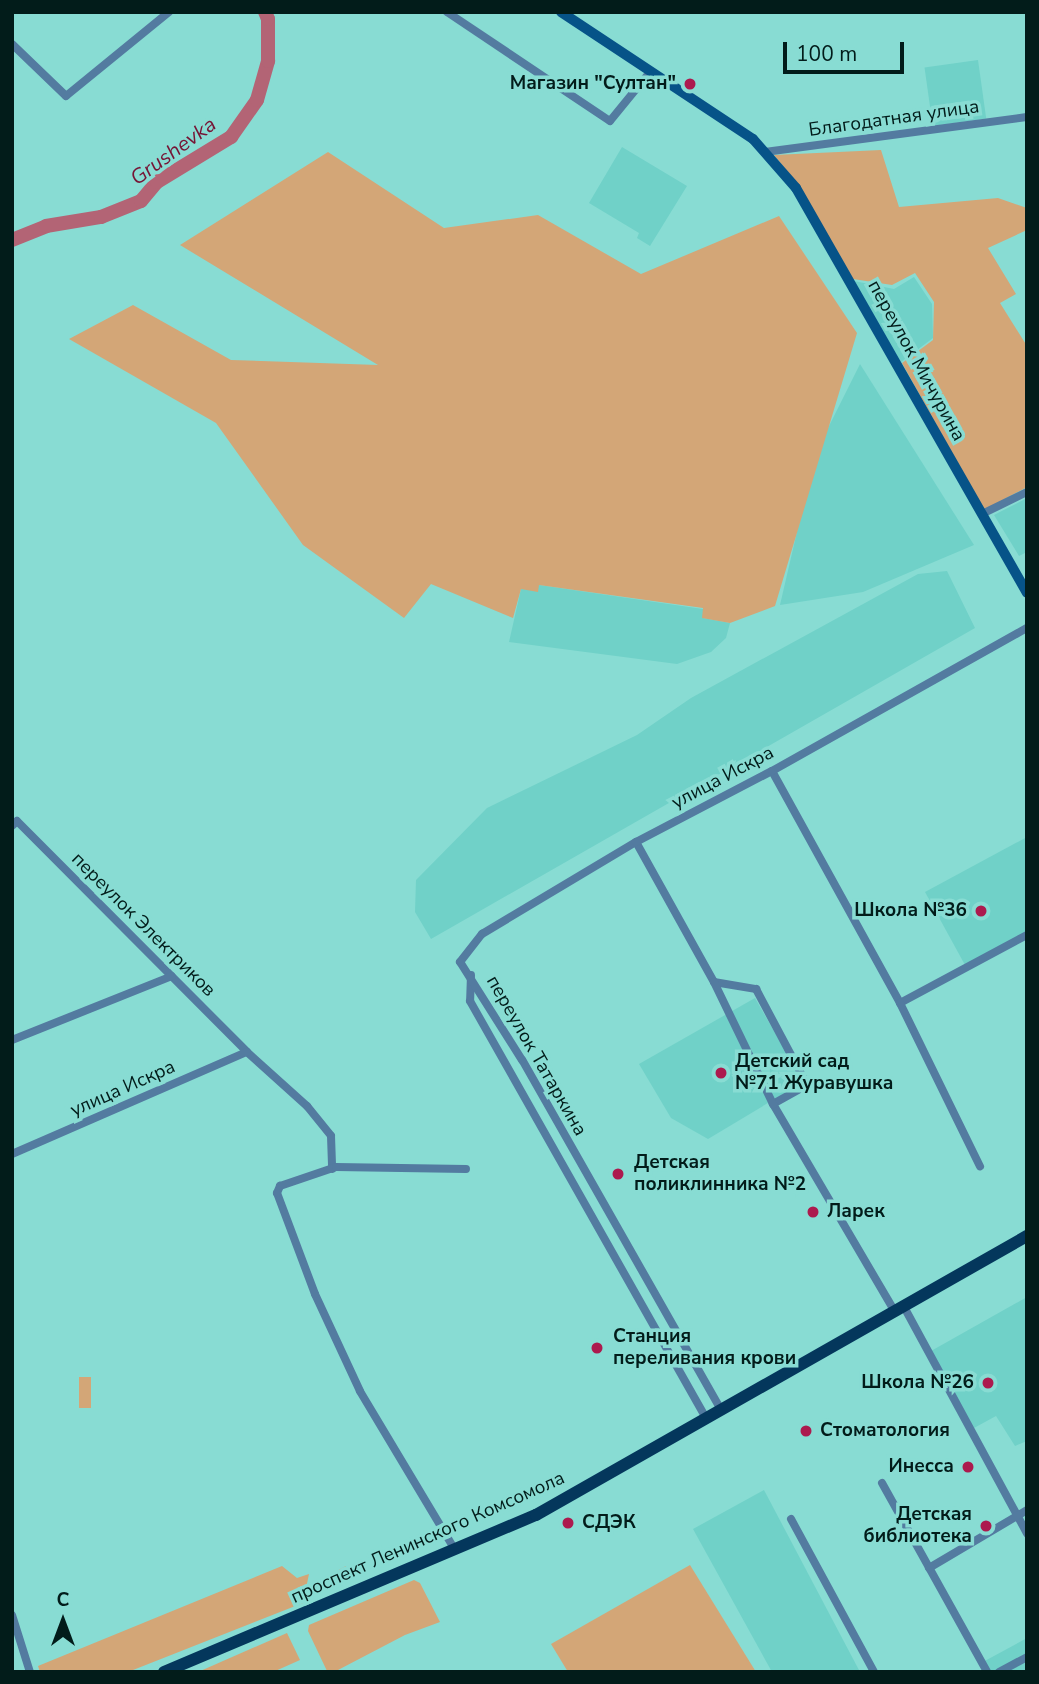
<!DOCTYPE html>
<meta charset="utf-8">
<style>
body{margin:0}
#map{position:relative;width:1039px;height:1684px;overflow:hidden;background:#88dcd3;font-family:"Nunito Sans",sans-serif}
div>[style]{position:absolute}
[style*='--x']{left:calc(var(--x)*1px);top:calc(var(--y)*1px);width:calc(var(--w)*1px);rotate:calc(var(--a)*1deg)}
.built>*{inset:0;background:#70d1c8;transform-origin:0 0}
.green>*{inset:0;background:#d3a677;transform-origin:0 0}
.river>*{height:14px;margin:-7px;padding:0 7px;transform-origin:7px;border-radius:7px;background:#b36475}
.street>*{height:8px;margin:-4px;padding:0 4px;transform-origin:4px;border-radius:4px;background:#537ba0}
.secondary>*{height:10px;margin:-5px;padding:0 5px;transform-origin:5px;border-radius:5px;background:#065388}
.primary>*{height:12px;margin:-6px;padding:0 6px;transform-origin:6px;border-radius:6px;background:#04375c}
.dots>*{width:19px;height:19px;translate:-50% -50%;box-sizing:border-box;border:4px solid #88dcd3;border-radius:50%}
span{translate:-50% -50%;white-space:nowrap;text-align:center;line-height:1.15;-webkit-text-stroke:7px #88dcd3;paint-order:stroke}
.poi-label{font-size:19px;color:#021c1a;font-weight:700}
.right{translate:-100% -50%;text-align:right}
.left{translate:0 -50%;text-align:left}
.street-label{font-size:19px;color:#021c1a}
.water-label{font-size:21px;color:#761435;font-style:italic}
.frame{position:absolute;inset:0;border:14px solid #021c1a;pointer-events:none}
.north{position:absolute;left:28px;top:1586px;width:70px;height:70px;-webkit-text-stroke:5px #88dcd3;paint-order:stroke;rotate:0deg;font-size:19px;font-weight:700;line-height:28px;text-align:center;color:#021c1a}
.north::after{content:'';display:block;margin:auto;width:24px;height:32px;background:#021c1a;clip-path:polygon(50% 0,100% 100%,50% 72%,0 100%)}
.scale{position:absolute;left:783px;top:42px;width:121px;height:32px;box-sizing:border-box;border:4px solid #021c1a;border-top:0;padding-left:9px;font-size:21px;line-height:24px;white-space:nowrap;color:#021c1a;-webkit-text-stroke:5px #88dcd3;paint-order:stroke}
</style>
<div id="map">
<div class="built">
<i style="left:978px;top:60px;width:59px;height:54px;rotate:82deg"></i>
<i style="clip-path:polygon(622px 147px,687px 186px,650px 246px,637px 238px,639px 233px,589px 203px)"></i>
<i style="clip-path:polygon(914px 277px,932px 304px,933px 338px,901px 362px,854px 281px,894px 289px)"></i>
<i style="clip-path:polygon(860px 364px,974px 545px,863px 592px,780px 605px,815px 454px)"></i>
<i style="clip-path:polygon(1027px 498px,1027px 552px,1019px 556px,994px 515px)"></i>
<i style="clip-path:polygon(947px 571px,975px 628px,431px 939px,415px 912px,416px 880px,487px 808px,637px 735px,691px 698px,918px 574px)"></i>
<i style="clip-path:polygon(539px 585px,703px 609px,703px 618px,730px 623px,726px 638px,711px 652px,677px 664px,509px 642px,521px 589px)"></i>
<i style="clip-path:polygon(1027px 837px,1027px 931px,965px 965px,925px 892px)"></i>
<i style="clip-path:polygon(755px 998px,803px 1082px,708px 1139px,671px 1118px,639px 1064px)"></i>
<i style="clip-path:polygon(1027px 1297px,1027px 1441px,1015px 1446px,996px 1416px,974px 1428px,931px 1351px)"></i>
<i style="clip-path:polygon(764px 1490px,860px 1672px,772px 1672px,693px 1529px)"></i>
<i style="clip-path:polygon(1027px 1638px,1027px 1672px,986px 1672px,981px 1663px)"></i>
</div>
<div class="green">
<i style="clip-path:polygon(881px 150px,899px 207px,998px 198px,1027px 208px,1027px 230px,988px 248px,1016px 294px,1000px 303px,1027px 346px,1027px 487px,984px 510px,902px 363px,933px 340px,934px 302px,915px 273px,892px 285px,853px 279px,796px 182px,774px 155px)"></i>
<i style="clip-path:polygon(328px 152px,444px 228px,538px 215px,641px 274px,779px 216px,857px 333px,775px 606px,730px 623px,702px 618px,703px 608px,539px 585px,538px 592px,521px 589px,513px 618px,431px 584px,404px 618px,303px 545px,216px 423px,69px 339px,133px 305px,231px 360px,378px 365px,180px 245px)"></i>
<i style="left:79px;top:1377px;width:12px;height:31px"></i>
<i style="clip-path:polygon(690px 1565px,756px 1672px,568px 1672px,551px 1644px)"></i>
<i style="clip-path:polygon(282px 1566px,297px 1578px,309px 1574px,303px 1603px,128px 1672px,40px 1672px,38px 1666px)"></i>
<i style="clip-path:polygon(346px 1566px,356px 1577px,323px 1590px,327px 1576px)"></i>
<i style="clip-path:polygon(414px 1580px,420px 1583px,440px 1622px,405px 1635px,338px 1670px,327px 1671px,308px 1631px,309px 1625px)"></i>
<i style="clip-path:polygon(287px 1633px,300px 1660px,273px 1672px,198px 1672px)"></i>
</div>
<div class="river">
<i style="--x:12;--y:240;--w:37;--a:-22"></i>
<i style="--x:46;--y:226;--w:56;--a:-9.3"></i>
<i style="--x:101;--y:217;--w:43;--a:-21.8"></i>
<i style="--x:141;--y:201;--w:25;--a:-50"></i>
<i style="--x:157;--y:182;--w:87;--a:-31.3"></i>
<i style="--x:231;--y:137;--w:45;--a:-54.9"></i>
<i style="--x:257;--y:100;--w:41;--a:-74.2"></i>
<i style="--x:268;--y:61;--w:42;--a:-90"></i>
<i style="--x:268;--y:19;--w:8;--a:-113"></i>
</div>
<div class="street">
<i style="--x:447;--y:12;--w:196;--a:33.8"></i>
<i style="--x:610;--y:121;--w:63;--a:-50.8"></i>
<i style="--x:12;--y:44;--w:75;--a:43.9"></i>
<i style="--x:66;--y:96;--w:133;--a:-39.2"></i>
<i style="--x:765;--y:152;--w:264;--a:-7.6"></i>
<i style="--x:982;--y:514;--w:50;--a:-26.1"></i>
<i style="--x:772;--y:771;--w:265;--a:61.1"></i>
<i style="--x:900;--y:1003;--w:144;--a:-28.2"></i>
<i style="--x:12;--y:826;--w:7;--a:-45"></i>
<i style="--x:17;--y:821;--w:326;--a:45.1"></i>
<i style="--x:247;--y:1052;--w:81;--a:42"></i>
<i style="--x:307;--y:1106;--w:38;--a:51"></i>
<i style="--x:331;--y:1136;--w:33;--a:88"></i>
<i style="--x:636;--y:842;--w:160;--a:60.9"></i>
<i style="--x:714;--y:982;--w:43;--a:9.5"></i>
<i style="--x:756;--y:989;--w:109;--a:62"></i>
<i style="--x:807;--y:1085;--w:39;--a:151"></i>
<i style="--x:773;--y:1104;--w:239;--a:59.6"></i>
<i style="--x:471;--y:975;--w:26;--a:92"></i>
<i style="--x:470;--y:1001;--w:478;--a:60.5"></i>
<i style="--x:714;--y:982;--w:136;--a:64.2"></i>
<i style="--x:900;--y:1003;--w:182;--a:63.9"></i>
<i style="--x:12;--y:1040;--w:172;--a:-21.8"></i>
<i style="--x:12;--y:1154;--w:256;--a:-23.5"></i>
<i style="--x:903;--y:1305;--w:260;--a:61.5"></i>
<i style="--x:720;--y:1408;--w:400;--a:-119.6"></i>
<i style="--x:522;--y:1060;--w:116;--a:-122.3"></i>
<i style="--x:460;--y:962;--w:36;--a:-52"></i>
<i style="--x:482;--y:934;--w:179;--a:-30.9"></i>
<i style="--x:636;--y:842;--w:153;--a:-27.6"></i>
<i style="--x:772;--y:771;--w:292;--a:-29.3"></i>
<i style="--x:882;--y:1483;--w:216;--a:60.9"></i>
<i style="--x:791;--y:1519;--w:174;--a:61.5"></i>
<i style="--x:455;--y:1550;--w:185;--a:-120.9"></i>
<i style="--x:360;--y:1391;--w:107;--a:-114.9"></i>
<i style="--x:315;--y:1294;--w:108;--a:-110.6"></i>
<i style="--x:277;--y:1193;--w:8;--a:-67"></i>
<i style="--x:280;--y:1186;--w:59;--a:-18.7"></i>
<i style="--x:336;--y:1167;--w:130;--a:0.9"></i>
<i style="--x:929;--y:1568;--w:114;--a:-30.6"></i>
<i style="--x:12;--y:1615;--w:60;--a:72.5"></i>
<i style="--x:999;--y:1672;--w:32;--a:-28"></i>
</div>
<div class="secondary">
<i style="--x:561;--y:12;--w:230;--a:33.5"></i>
<i style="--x:753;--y:139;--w:65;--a:48.7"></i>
<i style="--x:796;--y:188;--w:466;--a:60.3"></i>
</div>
<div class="primary">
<i style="--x:164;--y:1672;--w:404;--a:-22.9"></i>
<i style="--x:536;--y:1515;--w:565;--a:-29.61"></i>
</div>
<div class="dots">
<i style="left:690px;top:84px;background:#ac1a4e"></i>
<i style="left:981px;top:911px;background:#ac1a4e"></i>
<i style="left:721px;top:1073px;background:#ac1a4e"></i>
<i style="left:618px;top:1174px;background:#ac1a4e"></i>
<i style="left:813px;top:1212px;background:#ac1a4e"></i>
<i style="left:597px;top:1348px;background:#ac1a4e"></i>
<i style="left:988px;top:1383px;background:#ac1a4e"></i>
<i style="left:806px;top:1431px;background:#ac1a4e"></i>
<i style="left:968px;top:1467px;background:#ac1a4e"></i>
<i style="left:568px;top:1523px;background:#ac1a4e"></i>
<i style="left:986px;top:1526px;background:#ac1a4e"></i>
</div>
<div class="poi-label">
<span class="right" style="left:676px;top:84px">Магазин "Султан"</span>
<span class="right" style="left:967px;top:911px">Школа №36</span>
<span class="left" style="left:735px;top:1073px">Детский сад<br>№71 Журавушка</span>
<span class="left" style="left:634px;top:1174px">Детская<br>поликлинника №2</span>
<span class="left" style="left:827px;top:1212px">Ларек</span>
<span class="left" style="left:613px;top:1348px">Станция<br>переливания крови</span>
<span class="right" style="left:974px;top:1383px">Школа №26</span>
<span class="left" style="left:820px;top:1431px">Стоматология</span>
<span class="right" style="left:954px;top:1467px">Инесса</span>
<span class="right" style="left:972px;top:1526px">Детская<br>библиотека</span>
<span class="left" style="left:582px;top:1523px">СДЭК</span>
</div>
<div class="street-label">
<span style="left:894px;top:119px;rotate:-8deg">Благодатная улица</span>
<span style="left:916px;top:361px;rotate:61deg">переулок Мичурина</span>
<span style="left:723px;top:778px;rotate:-28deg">улица Искра</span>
<span style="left:143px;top:925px;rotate:45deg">переулок Электриков</span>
<span style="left:536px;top:1056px;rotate:60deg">переулок Татаркина</span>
<span style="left:123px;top:1089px;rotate:-24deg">улица Искра</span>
<span style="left:428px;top:1538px;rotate:-24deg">проспект Ленинского Комсомола</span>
</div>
<div class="water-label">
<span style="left:173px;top:151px;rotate:-36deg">Grushevka</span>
</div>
<div class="frame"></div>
<div class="north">С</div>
<div class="scale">100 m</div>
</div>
